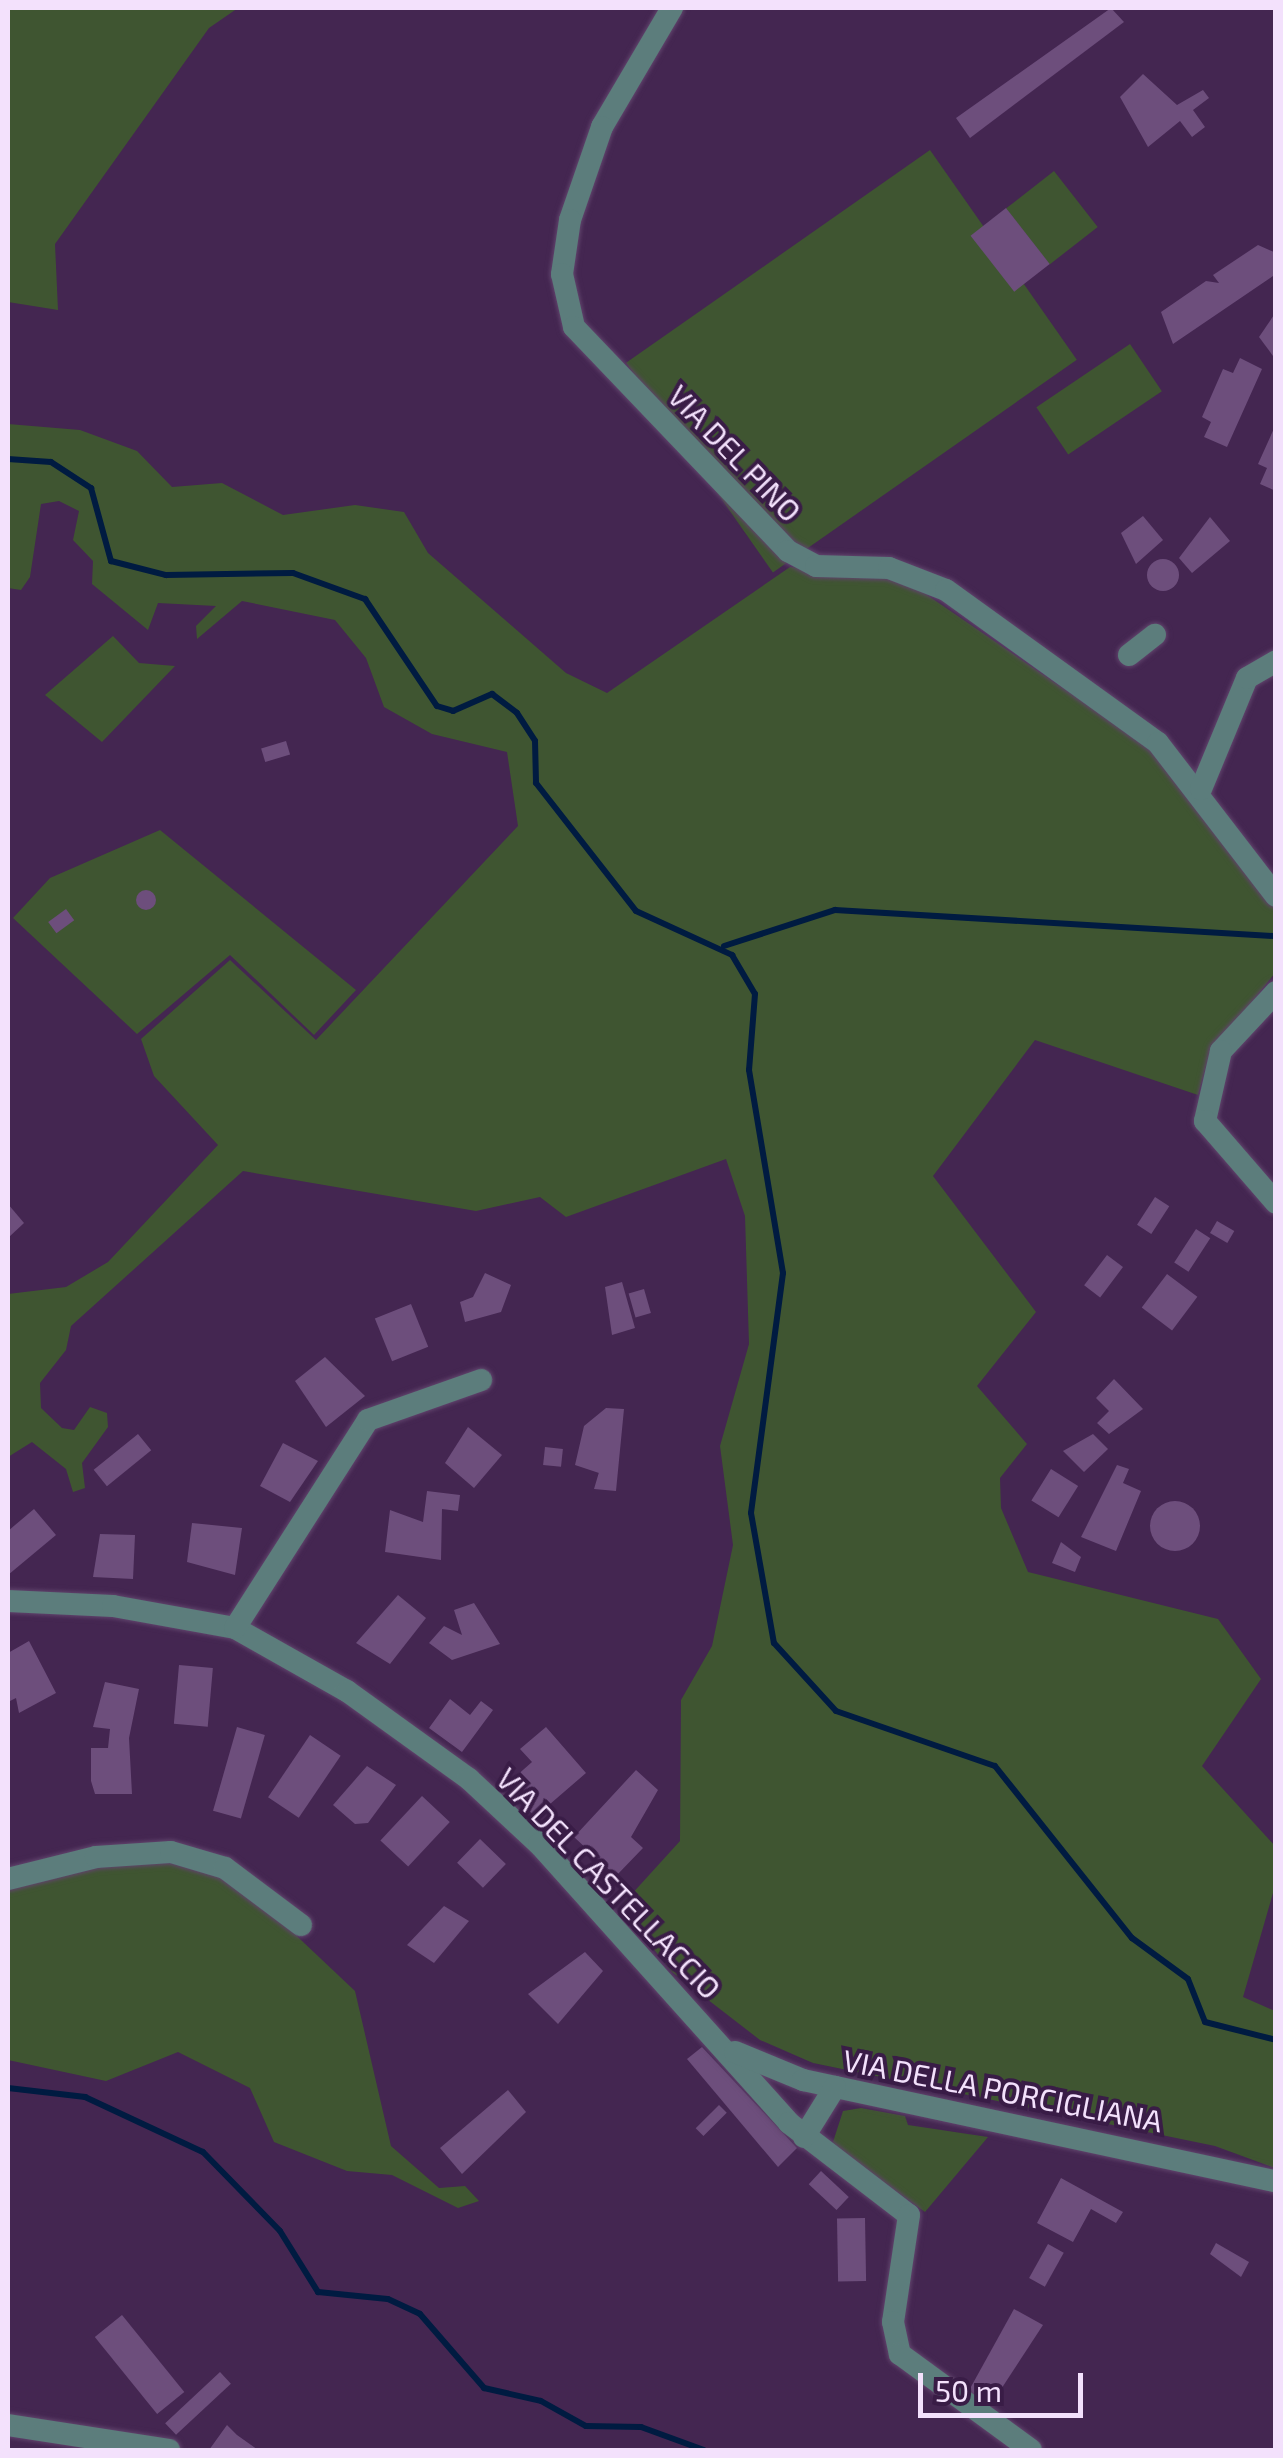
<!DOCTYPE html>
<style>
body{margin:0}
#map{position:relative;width:1283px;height:2458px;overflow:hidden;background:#442651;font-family:"Exo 2",sans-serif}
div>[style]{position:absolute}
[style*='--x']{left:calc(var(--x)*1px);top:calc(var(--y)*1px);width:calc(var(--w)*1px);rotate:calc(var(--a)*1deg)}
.green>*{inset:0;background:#3f5531;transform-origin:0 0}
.stream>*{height:6px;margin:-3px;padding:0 3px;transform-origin:3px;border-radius:3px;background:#001b41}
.building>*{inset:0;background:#6d4e7c;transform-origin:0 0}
.round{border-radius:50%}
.roads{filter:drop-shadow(0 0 2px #60446c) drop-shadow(0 0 2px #60446c)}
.minor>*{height:22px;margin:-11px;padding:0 11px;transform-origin:11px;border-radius:11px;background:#5c7d7c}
span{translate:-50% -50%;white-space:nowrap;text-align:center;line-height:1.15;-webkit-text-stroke:8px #391c46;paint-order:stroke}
.street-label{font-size:30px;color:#f3e1fc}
.frame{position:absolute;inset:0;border:10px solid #f3e1fc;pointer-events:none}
.scale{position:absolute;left:918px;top:2373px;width:165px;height:45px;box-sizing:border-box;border:5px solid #f3e1fc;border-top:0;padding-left:12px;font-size:30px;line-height:35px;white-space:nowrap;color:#f3e1fc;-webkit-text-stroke:8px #391c46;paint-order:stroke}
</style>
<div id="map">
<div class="green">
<i style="clip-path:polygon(8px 8px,238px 8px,209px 28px,55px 244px,58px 310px,8px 302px)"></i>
<i style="left:930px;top:150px;width:256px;height:371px;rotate:55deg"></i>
<i style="left:1054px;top:171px;width:71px;height:61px;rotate:52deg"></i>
<i style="left:1130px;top:344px;width:57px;height:113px;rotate:56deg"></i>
<i style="clip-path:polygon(8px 424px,80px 430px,137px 451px,172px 487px,222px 483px,283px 515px,355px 505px,404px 512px,428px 553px,566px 673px,607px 693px,790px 567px,898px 575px,1162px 756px,1275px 907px,1275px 973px,1209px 1055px,1198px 1095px,1035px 1040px,933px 1176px,1036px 1312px,977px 1386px,1027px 1444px,1000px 1478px,1001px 1508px,1028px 1572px,1218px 1619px,1261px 1679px,1202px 1766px,1275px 1846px,1275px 1886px,1243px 1997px,1275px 2011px,1275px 2168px,1215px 2146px,813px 2063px,760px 2040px,672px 1972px,620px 1907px,680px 1841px,681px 1700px,712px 1646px,733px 1545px,720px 1446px,749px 1344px,745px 1216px,726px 1159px,566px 1217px,540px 1197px,476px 1211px,243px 1171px,71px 1326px,66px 1350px,40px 1383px,41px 1408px,62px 1428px,74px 1430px,90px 1407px,107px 1413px,108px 1427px,82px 1463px,85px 1488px,73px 1492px,66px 1469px,32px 1442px,8px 1457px,8px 1294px,66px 1287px,108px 1262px,218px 1145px,154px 1076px,141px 1039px,230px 960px,316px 1040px,518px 826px,507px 752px,432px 734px,384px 707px,366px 658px,335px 620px,242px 601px,197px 639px,196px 626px,216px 606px,158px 603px,148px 630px,92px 584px,93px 561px,73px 540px,79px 511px,59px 501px,41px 504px,30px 577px,21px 590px,8px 588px)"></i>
<i style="clip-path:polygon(113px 636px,139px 663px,175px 666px,102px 742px,45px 695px)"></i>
<i style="clip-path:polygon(160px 830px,356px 990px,314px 1035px,230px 955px,137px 1034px,13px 918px,50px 878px)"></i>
<i style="clip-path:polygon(169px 1863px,222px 1877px,265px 1906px,355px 1991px,391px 2146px,439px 2188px,465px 2186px,479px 2201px,458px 2208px,392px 2175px,347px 2171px,274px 2142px,250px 2088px,178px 2052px,106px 2081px,8px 2060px,8px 1890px,89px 1866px)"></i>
<i style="clip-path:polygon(861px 2108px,905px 2116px,908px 2125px,988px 2137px,925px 2212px,832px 2145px,843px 2111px)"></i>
</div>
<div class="stream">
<i style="--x:8;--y:459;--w:43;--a:4"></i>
<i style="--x:51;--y:462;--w:48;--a:33"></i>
<i style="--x:91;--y:488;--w:76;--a:74.7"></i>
<i style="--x:111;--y:561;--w:57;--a:14.3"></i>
<i style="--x:166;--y:575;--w:127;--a:-0.9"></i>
<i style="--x:293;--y:573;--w:77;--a:19.9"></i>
<i style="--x:365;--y:599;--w:129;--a:56.1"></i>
<i style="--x:437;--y:706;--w:17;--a:17"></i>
<i style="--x:453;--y:711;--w:43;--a:-23.6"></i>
<i style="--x:492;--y:694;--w:31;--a:37"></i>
<i style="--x:517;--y:713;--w:33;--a:57"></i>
<i style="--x:535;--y:741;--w:42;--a:88.6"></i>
<i style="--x:536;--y:783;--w:162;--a:52"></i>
<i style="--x:636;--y:911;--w:106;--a:24.6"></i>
<i style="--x:732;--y:955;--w:45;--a:59.5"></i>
<i style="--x:755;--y:994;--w:76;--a:94.5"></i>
<i style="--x:749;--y:1070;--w:206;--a:80.5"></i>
<i style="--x:783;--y:1273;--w:242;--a:97.6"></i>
<i style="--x:751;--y:1513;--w:132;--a:80"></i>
<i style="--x:774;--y:1643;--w:92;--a:47.6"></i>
<i style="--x:836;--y:1711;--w:168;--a:19.1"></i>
<i style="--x:995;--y:1766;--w:220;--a:51.5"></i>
<i style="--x:1132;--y:1938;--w:69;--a:36.2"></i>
<i style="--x:1188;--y:1979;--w:46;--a:68.4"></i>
<i style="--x:1205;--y:2022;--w:73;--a:14.2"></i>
<i style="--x:724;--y:946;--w:117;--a:-18"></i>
<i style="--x:835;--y:910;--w:442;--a:3.4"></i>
<i style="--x:8;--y:2088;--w:78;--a:6.7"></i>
<i style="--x:85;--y:2097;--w:130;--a:25"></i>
<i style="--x:203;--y:2152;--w:110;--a:45.7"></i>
<i style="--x:280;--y:2231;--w:72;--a:58.1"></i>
<i style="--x:318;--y:2292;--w:70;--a:5.7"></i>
<i style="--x:388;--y:2299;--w:35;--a:25"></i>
<i style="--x:420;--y:2314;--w:98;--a:49.1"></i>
<i style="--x:484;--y:2388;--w:58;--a:12.8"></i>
<i style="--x:541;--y:2401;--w:51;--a:29.1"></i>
<i style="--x:586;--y:2426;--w:55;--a:1"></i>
<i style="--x:641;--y:2427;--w:67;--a:20.1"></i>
</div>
<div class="building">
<i style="clip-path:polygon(1111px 8px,1124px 22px,970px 138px,956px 118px)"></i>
<i style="clip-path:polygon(1143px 74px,1177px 105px,1203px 90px,1209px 98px,1193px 110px,1205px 127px,1192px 137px,1180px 121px,1148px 147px,1120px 97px)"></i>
<i style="left:1006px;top:208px;width:71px;height:45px;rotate:52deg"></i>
<i style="clip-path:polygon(1258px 245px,1276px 253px,1276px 274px,1173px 344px,1161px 312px,1206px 281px,1219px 283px,1213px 275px)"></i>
<i style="clip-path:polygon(1276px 312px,1276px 360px,1259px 337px)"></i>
<i style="clip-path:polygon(1240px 358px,1262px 369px,1227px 447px,1204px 437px,1211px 422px,1202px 417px,1223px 369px,1233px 373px)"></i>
<i style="clip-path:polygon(1276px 424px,1276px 491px,1260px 484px,1267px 468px,1258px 464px)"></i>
<i style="clip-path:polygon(1143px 516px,1163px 540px,1136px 564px,1121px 533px)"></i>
<i style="clip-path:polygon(1210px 517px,1230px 541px,1192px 573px,1179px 558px)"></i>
<i class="round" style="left:1147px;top:559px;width:32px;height:32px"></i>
<i style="left:286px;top:741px;width:14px;height:26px;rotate:73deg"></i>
<i class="round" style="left:136px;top:890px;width:20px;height:20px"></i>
<i style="left:66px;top:909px;width:14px;height:22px;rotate:54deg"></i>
<i style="left:1155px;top:1197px;width:17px;height:33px;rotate:33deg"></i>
<i style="clip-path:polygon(8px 1204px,24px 1223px,8px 1238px)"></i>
<i style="left:1217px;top:1221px;width:20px;height:14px;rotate:30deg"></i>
<i style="left:1196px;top:1229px;width:17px;height:40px;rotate:33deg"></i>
<i style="left:1107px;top:1255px;width:20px;height:38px;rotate:37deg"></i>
<i style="clip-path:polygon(485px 1273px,511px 1285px,501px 1312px,465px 1322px,460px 1302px,473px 1297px)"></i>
<i style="left:1167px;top:1274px;width:38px;height:42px;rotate:37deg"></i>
<i style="clip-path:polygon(622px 1282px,635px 1328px,612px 1335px,605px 1287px)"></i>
<i style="left:644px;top:1289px;width:25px;height:16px;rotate:74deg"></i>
<i style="left:411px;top:1304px;width:46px;height:39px;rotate:68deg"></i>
<i style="clip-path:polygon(325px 1357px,365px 1396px,326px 1427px,295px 1381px)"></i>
<i style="clip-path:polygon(1114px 1379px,1143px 1409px,1109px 1434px,1097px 1423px,1109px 1411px,1096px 1398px)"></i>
<i style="clip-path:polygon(606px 1408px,624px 1409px,616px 1491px,594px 1489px,602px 1462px,599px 1473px,575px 1465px,584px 1426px)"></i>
<i style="clip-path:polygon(468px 1427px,502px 1455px,474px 1488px,445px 1463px)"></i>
<i style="left:138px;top:1434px;width:21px;height:57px;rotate:51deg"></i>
<i style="clip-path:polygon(1093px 1434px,1108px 1449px,1084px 1472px,1063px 1451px)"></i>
<i style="clip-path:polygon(283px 1443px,318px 1461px,290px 1502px,260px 1486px)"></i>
<i style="left:545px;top:1447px;width:18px;height:18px;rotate:6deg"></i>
<i style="clip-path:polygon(1117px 1465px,1129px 1469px,1123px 1483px,1141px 1491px,1116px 1551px,1081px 1537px)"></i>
<i style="left:1051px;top:1469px;width:32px;height:37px;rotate:32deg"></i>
<i style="clip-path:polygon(427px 1491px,460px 1495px,458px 1511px,442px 1509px,441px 1560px,385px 1552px,390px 1510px,423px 1522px)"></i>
<i class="round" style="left:1150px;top:1501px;width:50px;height:50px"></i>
<i style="clip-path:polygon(34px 1509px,56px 1535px,8px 1575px,8px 1531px)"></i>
<i style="clip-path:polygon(192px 1523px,242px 1528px,235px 1575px,187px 1562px)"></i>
<i style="clip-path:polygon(100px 1534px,135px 1535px,133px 1579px,93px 1577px)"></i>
<i style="clip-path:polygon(1061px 1542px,1081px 1557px,1075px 1572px,1052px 1563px)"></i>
<i style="clip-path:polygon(398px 1595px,426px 1618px,390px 1664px,356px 1643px)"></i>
<i style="clip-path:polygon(474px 1603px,500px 1644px,452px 1660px,429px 1643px,444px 1626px,462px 1635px,454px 1610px)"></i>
<i style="clip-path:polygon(29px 1641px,56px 1693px,19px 1713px,16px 1698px,8px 1702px,8px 1653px)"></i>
<i style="left:179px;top:1665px;width:34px;height:59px;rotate:5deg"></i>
<i style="clip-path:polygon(105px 1682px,139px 1689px,129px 1738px,132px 1794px,95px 1794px,91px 1781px,91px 1748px,108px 1748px,110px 1729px,93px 1727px)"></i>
<i style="clip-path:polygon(450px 1699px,470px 1715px,481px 1701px,493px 1710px,462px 1752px,429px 1728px)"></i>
<i style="left:237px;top:1727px;width:29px;height:87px;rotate:16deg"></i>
<i style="clip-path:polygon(546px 1727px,586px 1773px,535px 1817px,506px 1785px,532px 1762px,520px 1749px)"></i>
<i style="left:310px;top:1735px;width:37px;height:75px;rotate:34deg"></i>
<i style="clip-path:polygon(367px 1766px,396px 1785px,368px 1823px,355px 1824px,333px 1805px)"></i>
<i style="clip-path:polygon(636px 1770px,658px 1790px,631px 1837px,643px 1848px,616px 1876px,574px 1837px)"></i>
<i style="left:422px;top:1796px;width:38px;height:61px;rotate:43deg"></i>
<i style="left:480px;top:1839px;width:36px;height:33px;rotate:44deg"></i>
<i style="clip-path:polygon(444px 1906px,469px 1921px,434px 1963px,407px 1945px)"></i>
<i style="clip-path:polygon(585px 1952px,603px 1971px,558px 2024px,528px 1994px)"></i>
<i style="clip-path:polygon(702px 2047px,797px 2148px,778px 2167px,687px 2059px)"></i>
<i style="clip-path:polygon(508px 2090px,526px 2112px,462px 2174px,440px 2148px)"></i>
<i style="left:719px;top:2105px;width:11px;height:33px;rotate:45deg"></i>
<i style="left:821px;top:2171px;width:38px;height:18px;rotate:43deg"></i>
<i style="clip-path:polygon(1061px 2178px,1123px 2212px,1116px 2223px,1091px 2209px,1073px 2242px,1037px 2223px)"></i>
<i style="left:865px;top:2218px;width:63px;height:28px;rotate:89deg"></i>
<i style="clip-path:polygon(1216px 2243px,1249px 2262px,1241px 2277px,1210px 2254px)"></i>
<i style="left:1048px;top:2244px;width:18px;height:39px;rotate:29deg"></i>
<i style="clip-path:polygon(1014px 2309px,1043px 2325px,990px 2406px,967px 2394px)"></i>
<i style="left:122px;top:2315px;width:99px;height:35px;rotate:51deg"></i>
<i style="left:220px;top:2372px;width:16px;height:75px;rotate:47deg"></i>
<i style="clip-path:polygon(227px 2425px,237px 2435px,258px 2450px,209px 2450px)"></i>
</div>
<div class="roads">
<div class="minor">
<i style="--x:672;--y:8;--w:138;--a:120.5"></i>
<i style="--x:602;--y:127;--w:98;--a:109"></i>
<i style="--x:570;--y:220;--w:55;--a:98.4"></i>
<i style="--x:562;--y:274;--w:54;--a:77.2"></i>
<i style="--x:574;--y:327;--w:310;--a:46.3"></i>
<i style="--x:788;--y:551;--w:32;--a:28"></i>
<i style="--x:816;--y:566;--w:73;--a:1.6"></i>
<i style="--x:889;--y:568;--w:61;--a:21.1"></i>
<i style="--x:946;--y:590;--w:261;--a:35.8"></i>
<i style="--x:1158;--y:743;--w:193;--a:52.4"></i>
<i style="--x:1129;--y:655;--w:33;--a:-38"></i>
<i style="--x:1201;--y:789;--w:120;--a:-67.5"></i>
<i style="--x:1247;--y:678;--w:34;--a:-30"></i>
<i style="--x:1276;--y:992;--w:81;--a:133"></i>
<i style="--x:1221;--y:1051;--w:72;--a:102.9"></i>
<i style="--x:1205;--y:1121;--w:108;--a:49.1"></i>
<i style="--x:8;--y:1601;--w:105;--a:2.7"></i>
<i style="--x:113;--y:1606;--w:124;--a:10.2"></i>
<i style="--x:235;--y:1628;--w:129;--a:29.4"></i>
<i style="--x:347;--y:1691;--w:150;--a:35.8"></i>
<i style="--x:469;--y:1779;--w:96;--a:42.9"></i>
<i style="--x:539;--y:1844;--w:375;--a:48.1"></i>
<i style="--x:789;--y:2123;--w:151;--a:37.5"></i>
<i style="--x:909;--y:2215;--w:108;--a:98.5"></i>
<i style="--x:893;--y:2322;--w:33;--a:78"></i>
<i style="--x:900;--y:2354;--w:162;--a:36.2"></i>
<i style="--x:235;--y:1628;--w:247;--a:-57.4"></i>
<i style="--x:368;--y:1420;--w:120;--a:-19.5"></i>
<i style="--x:8;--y:1879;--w:91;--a:-14"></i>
<i style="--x:96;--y:1857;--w:75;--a:-3.8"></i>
<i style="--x:171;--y:1852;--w:56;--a:16.5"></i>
<i style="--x:225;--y:1868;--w:95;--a:36.9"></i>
<i style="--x:735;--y:2052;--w:74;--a:22.4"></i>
<i style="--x:803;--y:2080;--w:484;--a:12.1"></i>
<i style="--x:804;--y:2137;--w:59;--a:-58.2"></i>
<i style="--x:8;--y:2425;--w:163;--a:8.8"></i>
</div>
</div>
<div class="street-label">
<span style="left:735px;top:453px;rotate:46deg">VIA DEL PINO</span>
<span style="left:609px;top:1883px;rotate:46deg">VIA DEL CASTELLACCIO</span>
<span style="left:1003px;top:2090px;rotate:11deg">VIA DELLA PORCIGLIANA</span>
</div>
<div class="frame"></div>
<div class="scale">50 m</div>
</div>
